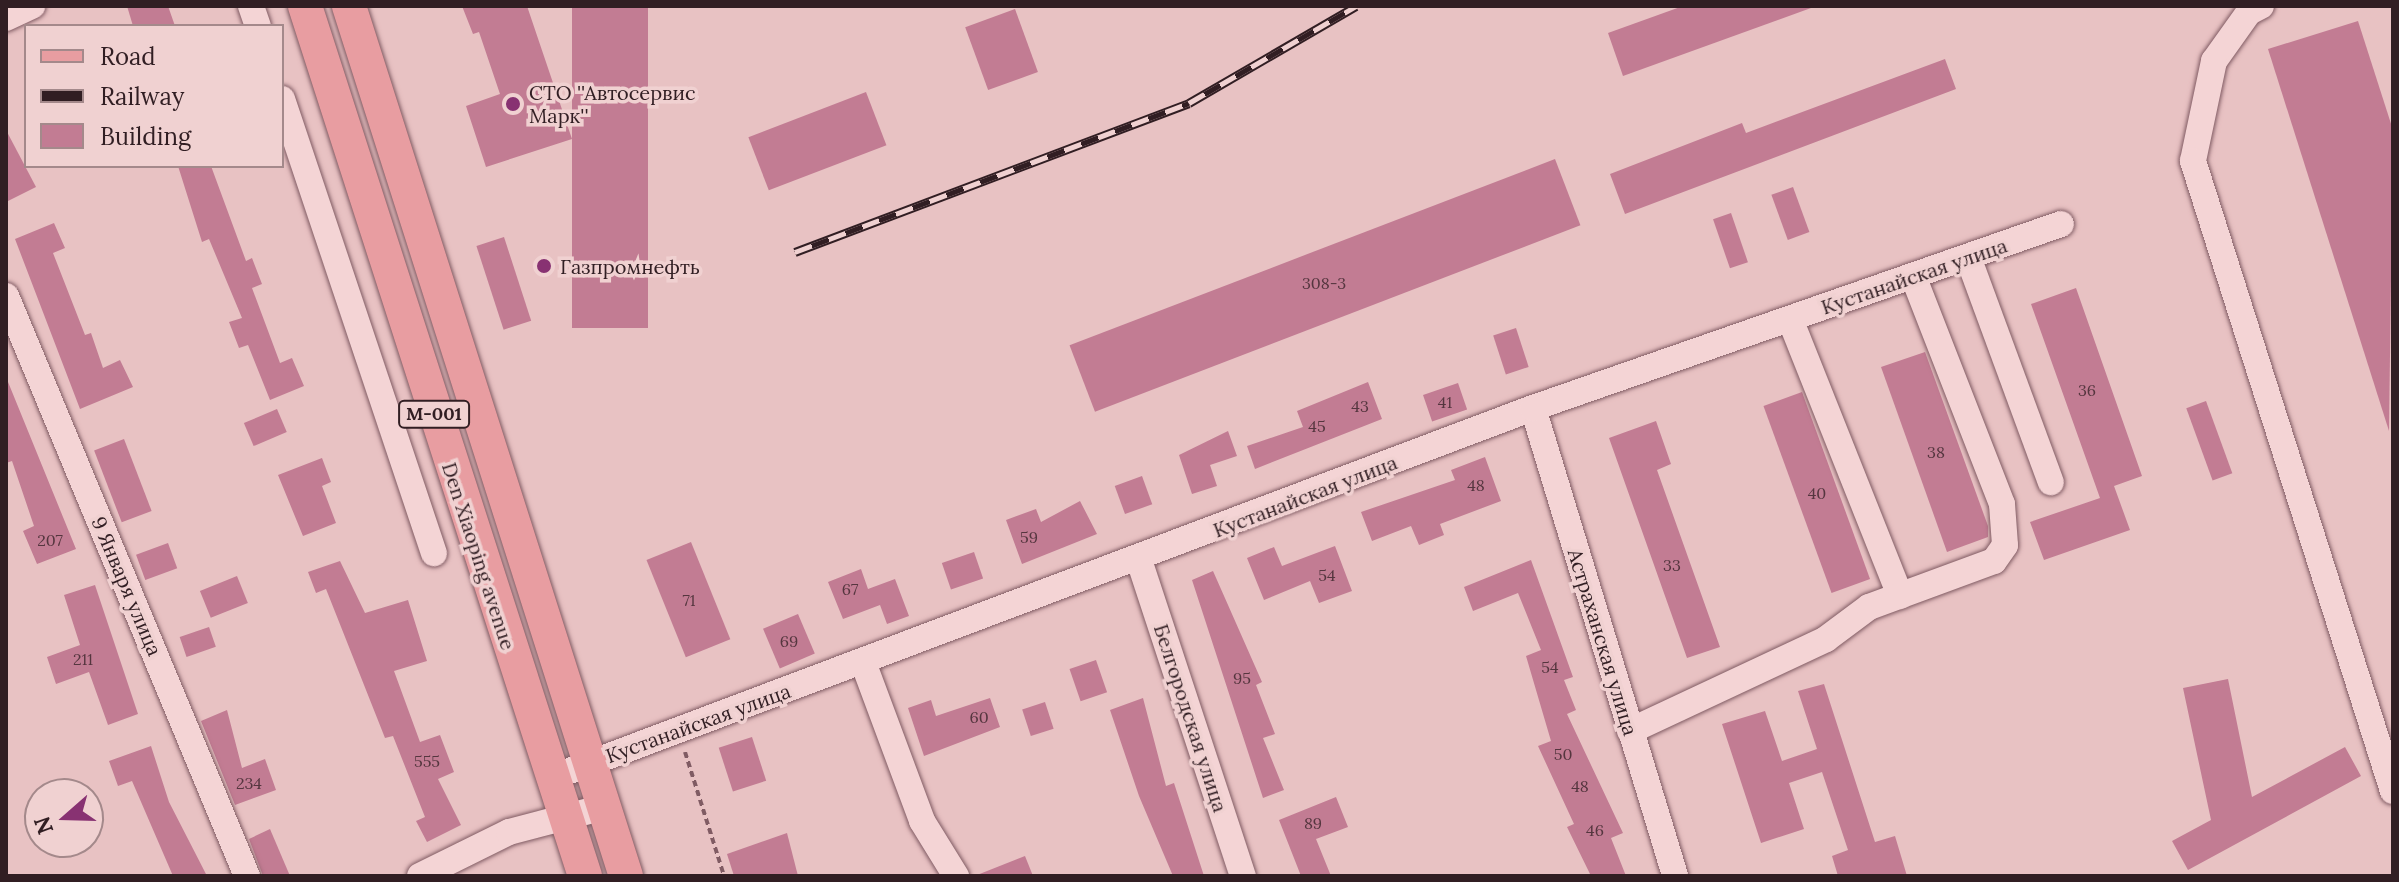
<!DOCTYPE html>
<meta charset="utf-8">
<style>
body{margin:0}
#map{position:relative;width:2399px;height:882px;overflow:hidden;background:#e8c2c3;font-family:Lora,serif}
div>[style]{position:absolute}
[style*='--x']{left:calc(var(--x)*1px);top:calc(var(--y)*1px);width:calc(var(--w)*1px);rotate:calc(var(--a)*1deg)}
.building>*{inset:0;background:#c27c93;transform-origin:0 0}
.path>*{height:4px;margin-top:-2px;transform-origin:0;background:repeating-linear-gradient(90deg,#805b63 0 6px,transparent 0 10px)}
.roads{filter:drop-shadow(0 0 2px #805b63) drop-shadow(0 0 2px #805b63)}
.minor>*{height:26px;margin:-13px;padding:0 13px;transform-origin:13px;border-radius:13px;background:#f4d4d5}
.major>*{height:34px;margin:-17px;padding:0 17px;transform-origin:17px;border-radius:17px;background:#e89da1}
.rail>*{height:9px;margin-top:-4.5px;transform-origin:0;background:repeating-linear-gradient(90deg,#f0d1d1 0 18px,#311e23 0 36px);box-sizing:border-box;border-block:2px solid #311e23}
.dots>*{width:22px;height:22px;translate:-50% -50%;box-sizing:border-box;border:4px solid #f0d1d1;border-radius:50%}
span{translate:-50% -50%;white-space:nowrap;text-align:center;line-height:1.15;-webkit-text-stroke:7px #f0d1d1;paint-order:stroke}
.number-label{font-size:16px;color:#55363f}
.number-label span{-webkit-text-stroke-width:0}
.shield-label span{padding:2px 6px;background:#f0d1d1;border:2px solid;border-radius:6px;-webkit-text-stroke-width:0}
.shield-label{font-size:18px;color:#311e23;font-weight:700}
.poi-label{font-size:20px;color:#311e23}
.left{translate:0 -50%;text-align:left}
.street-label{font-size:20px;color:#311e23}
.frame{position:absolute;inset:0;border:8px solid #311e23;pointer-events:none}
.legend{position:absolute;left:24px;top:24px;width:260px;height:144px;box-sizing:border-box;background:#f0d1d1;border:2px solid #a4898b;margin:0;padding:10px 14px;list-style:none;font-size:24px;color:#311e23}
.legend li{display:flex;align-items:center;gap:16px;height:40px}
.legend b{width:40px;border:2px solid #a4898b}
.north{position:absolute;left:24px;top:778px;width:80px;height:80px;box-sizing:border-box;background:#f0d1d1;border:2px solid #a4898b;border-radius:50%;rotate:250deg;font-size:22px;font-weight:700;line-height:32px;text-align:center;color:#311e23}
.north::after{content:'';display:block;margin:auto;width:28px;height:36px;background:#883272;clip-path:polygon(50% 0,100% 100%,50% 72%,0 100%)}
</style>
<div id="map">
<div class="building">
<i style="clip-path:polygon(127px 6px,168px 6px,175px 26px,133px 26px)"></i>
<i style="clip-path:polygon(462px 6px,527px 6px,572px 139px,486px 167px,466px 106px,500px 94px,479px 32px,473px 34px)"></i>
<i style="left:572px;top:6px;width:76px;height:322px"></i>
<i style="clip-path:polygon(1683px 6px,1811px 6px,1811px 8px,1623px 76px,1608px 33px)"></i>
<i style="left:1015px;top:9px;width:67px;height:53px;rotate:70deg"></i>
<i style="clip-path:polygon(2358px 21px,2393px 130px,2389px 431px,2268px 49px)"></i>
<i style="clip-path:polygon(1945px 59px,1956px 89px,1625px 214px,1610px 174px,1742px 123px,1746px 133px)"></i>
<i style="left:866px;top:92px;width:57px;height:126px;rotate:69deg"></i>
<i style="clip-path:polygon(6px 130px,36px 187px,6px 202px)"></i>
<i style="left:1555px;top:159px;width:71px;height:520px;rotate:69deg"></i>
<i style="clip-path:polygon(178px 166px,211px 166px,246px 261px,252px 258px,262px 284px,252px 288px,280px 363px,292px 358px,304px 386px,270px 400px,248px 345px,239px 348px,229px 322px,242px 318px,209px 239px,202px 242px)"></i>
<i style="left:1793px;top:187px;width:48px;height:23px;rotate:70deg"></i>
<i style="left:1731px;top:213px;width:52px;height:19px;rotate:71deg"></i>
<i style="clip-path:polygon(54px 223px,65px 248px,53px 253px,85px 335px,91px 333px,103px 368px,120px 360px,133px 387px,80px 409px,15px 239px)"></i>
<i style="left:504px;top:237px;width:88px;height:29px;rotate:72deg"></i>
<i style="clip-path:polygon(2076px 288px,2142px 476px,2114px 486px,2130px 530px,2044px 560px,2030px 522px,2100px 498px,2031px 304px)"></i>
<i style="left:1516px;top:328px;width:41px;height:24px;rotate:72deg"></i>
<i style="clip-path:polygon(1925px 352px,1988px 526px,1988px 537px,1947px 552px,1881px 367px)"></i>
<i style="clip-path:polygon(6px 377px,76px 549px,37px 564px,23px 531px,34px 526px,12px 461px,6px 463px)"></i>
<i style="clip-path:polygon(1368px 382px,1382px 419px,1255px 469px,1247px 446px,1303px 427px,1297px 411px)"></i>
<i style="left:1458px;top:383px;width:28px;height:37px;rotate:71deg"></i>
<i style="left:1802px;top:392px;width:199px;height:41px;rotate:70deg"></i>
<i style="left:2206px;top:401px;width:77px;height:21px;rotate:70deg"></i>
<i style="left:277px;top:409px;width:25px;height:36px;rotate:67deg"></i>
<i style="clip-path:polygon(1656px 421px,1671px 464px,1657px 470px,1720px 647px,1687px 658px,1609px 438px)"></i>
<i style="clip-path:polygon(1228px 431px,1237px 456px,1210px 465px,1217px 486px,1192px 494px,1179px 455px)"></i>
<i style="left:124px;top:439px;width:77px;height:32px;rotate:69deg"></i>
<i style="clip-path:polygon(1485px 457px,1501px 501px,1440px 524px,1444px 535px,1419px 545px,1411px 526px,1372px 541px,1361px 512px,1455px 480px,1451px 470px)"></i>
<i style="clip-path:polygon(322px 458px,331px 482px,322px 486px,336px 523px,303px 536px,278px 475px)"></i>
<i style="left:1142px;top:476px;width:30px;height:29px;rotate:70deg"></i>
<i style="clip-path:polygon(1080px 501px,1097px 534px,1022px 564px,1006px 520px,1036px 509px,1041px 522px)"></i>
<i style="left:691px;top:542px;width:105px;height:48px;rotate:68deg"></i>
<i style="left:168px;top:543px;width:27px;height:34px;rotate:70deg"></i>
<i style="clip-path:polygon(1335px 546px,1352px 591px,1319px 603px,1310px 581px,1264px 600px,1247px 558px,1274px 547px,1282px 566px)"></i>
<i style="left:974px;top:552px;width:28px;height:34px;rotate:71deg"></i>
<i style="clip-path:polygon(1531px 560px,1573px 677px,1564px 680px,1576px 710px,1567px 714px,1623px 833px,1611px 838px,1626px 876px,1591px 876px,1567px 827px,1574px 824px,1538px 746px,1551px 741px,1526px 656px,1541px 650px,1518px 593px,1473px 611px,1464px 587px)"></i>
<i style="clip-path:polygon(340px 561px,365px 613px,408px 600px,427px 661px,394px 671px,420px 742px,440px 735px,454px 772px,438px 779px,461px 825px,427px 842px,416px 821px,425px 817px,393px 736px,385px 738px,326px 589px,316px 593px,308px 572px)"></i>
<i style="clip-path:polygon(861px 569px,868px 589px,895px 579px,909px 616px,887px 624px,880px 605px,843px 619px,828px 582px)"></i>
<i style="clip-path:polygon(1213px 571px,1262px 682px,1256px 685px,1275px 734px,1263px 738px,1284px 790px,1263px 798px,1192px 580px)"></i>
<i style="left:237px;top:576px;width:29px;height:40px;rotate:68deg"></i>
<i style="clip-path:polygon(95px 585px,138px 714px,108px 725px,89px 672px,56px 684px,47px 657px,80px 645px,64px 595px)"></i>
<i style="left:798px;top:614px;width:43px;height:38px;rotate:67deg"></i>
<i style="left:209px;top:627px;width:21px;height:31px;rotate:71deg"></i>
<i style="left:1096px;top:660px;width:34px;height:28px;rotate:71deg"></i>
<i style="clip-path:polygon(2228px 679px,2252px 797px,2345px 747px,2361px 776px,2188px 870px,2172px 841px,2211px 820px,2183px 688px)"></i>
<i style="clip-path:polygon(1824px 684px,1875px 842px,1895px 836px,1907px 876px,1838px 876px,1832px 856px,1848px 850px,1822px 772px,1789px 783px,1804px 829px,1761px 843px,1722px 724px,1765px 711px,1782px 761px,1817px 749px,1798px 691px)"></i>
<i style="clip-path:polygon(990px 698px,1000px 727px,924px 756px,908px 708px,931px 700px,936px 716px)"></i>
<i style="clip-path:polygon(1143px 698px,1166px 786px,1174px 783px,1204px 876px,1173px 876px,1139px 796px,1110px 710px)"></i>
<i style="left:1045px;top:702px;width:28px;height:24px;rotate:72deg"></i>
<i style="clip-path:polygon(227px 710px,242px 768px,265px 759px,276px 790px,235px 805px,201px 721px)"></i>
<i style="left:752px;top:737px;width:46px;height:35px;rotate:72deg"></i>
<i style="clip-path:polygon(151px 746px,169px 802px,207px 876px,173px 876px,132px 781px,118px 786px,109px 761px)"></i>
<i style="clip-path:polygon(1336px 797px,1348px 827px,1316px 839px,1331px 876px,1301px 876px,1279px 820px)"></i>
<i style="clip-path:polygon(270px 829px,290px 876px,263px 876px,249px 839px)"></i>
<i style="clip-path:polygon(787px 833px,798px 876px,734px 876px,727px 854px)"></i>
<i style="clip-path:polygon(1025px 856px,1033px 876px,977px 876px,977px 875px)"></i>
</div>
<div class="path">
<i style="--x:685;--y:752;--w:130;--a:72.5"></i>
</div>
<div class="roads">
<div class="minor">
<i style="--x:251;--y:6;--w:21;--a:71"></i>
<i style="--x:2261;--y:6;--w:13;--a:153"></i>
<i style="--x:2249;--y:12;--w:60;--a:125.5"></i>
<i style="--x:2214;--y:61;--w:102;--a:101.9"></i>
<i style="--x:2193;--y:161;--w:661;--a:72.39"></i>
<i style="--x:6;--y:18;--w:29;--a:-25"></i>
<i style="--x:282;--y:99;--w:479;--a:71.5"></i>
<i style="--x:1968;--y:257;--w:240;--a:69.8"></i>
<i style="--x:6;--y:296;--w:628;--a:67.44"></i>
<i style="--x:1790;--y:319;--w:298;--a:68.3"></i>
<i style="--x:1533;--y:408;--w:489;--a:73.1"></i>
<i style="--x:1139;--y:560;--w:333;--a:71.8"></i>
<i style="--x:863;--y:662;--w:170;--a:69.6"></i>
<i style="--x:922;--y:821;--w:65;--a:58.3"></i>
<i style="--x:1630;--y:731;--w:217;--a:-25.1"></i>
<i style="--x:1826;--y:639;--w:54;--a:-36.7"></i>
<i style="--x:1869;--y:607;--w:133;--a:-20.2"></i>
<i style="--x:1994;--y:561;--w:19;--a:-55"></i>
<i style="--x:2005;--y:545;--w:41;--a:-94.2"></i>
<i style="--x:2002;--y:504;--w:245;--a:-111.3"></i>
<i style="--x:551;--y:778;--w:1049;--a:-20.65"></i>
<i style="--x:1533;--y:408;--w:559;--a:-19.21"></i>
<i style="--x:420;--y:876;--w:99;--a:-26.3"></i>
<i style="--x:509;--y:832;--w:98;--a:-14.7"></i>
</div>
<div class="major">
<i style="--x:305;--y:6;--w:914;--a:72.16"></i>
<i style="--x:349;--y:6;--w:913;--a:72.34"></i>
</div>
</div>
<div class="rail">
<i style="--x:795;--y:252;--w:421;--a:-20.7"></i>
<i style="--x:1189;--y:103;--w:193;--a:-30.1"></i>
</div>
<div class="dots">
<i style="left:513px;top:104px;background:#883272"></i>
<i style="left:544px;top:266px;background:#883272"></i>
</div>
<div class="number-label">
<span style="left:1324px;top:283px">308-3</span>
<span style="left:2087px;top:390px">36</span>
<span style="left:1445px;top:402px">41</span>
<span style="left:1360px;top:406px">43</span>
<span style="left:1317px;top:426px">45</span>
<span style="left:1936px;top:452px">38</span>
<span style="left:1476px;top:485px">48</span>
<span style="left:1817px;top:493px">40</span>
<span style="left:1029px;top:537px">59</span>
<span style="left:50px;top:540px">207</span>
<span style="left:1672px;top:565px">33</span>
<span style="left:1327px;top:575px">54</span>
<span style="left:850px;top:589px">67</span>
<span style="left:689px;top:600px">71</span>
<span style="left:789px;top:641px">69</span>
<span style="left:83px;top:659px">211</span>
<span style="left:1550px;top:667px">54</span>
<span style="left:1242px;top:678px">95</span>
<span style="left:979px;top:717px">60</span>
<span style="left:1563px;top:754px">50</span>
<span style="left:427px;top:761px">555</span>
<span style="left:249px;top:783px">234</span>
<span style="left:1580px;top:786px">48</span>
<span style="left:1313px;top:823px">89</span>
<span style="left:1595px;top:830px">46</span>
</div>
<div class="shield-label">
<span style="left:434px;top:414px">M-001</span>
</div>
<div class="poi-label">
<span class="left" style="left:529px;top:104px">СТО ''Автосервис<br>Марк''</span>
<span class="left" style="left:560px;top:266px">Газпромнефть</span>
</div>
<div class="street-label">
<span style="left:1914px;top:276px;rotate:-19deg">Кустанайская улица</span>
<span style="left:1305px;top:496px;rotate:-21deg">Кустанайская улица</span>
<span style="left:479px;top:556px;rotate:72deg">Den Xiaoping avenue</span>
<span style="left:127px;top:586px;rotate:67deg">9 Января улица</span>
<span style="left:1603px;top:642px;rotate:73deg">Астраханская улица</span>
<span style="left:1191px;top:718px;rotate:72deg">Белгородская улица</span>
<span style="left:698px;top:723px;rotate:-20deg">Кустанайская улица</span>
</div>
<div class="frame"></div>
<ul class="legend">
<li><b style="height:10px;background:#e89da1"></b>Road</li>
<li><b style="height:10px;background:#311e23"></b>Railway</li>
<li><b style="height:22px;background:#c27c93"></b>Building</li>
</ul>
<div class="north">N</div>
</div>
